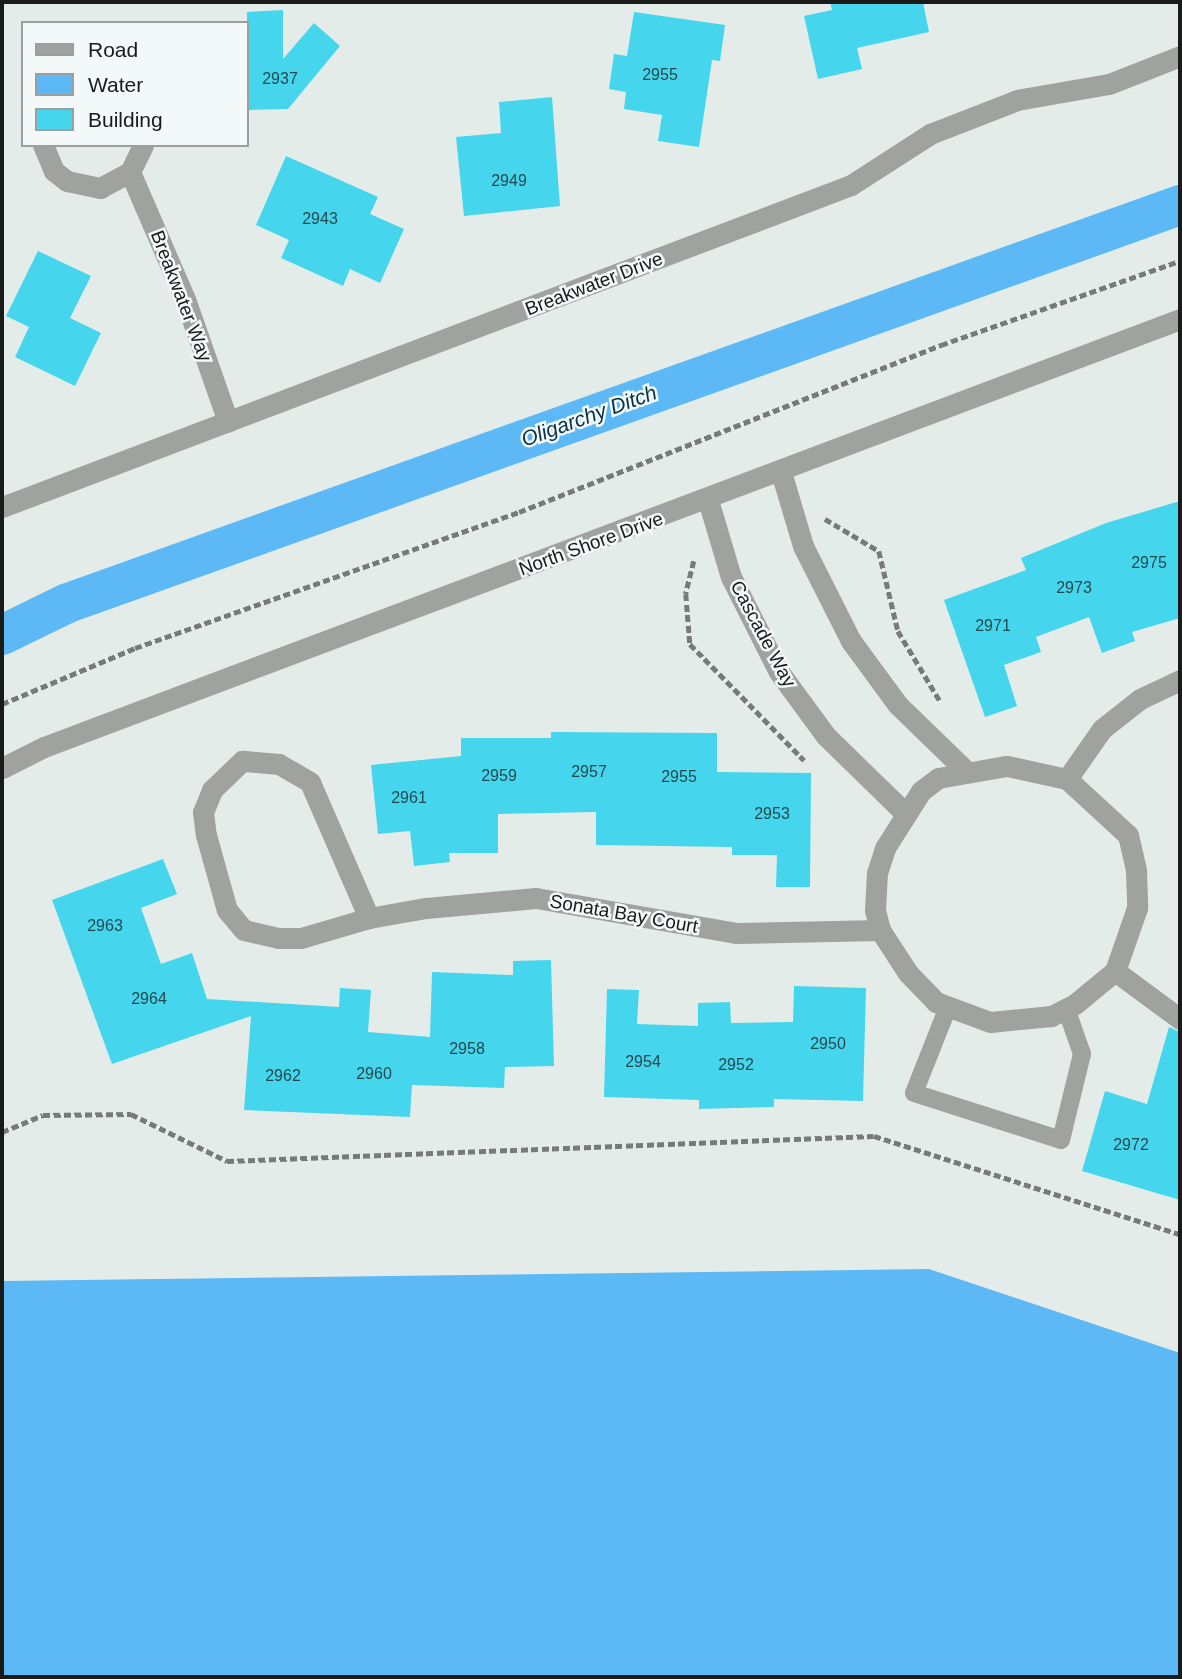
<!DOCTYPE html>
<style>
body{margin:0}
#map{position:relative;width:1182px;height:1679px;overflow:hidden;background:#e4ecea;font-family:Helvetica,sans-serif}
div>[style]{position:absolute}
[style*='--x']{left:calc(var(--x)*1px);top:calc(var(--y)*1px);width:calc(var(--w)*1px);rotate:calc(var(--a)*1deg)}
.water>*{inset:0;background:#5cb9f5}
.canal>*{height:40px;margin:-20px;padding:0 20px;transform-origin:20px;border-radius:20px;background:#5cb9f5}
.building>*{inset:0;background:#45d6ed}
.path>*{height:4.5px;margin-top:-2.25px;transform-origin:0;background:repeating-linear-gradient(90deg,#767b79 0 7px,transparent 0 10.5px)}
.lane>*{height:18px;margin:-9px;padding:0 9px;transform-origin:9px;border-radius:9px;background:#a0a2a0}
.street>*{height:21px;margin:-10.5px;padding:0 10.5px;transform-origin:10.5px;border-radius:10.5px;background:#a0a2a0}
span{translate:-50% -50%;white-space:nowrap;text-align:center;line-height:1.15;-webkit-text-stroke:5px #f2f9f8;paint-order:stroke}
.number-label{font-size:16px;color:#234a4f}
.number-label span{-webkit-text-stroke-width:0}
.street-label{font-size:19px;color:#181b1a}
.water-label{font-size:21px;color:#08324a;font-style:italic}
.frame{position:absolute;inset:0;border:4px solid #181b1a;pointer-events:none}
.legend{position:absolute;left:21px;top:21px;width:228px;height:126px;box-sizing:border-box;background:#f2f9f8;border:2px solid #9ba09f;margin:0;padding:9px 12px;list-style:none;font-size:21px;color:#181b1a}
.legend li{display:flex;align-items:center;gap:14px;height:35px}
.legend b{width:35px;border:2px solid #9ba09f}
</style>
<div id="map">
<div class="water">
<i style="clip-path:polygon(929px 1269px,1180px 1353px,1180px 1677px,2px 1677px,2px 1281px)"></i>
</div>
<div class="canal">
<i style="--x:2;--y:635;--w:73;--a:-25.9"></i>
<i style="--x:68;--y:603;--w:1181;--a:-19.69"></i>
</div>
<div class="building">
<i style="clip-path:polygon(830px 2px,923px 2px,929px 32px,857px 48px,862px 69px,818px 79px,804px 16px,832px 10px)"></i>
<i style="clip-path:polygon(283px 10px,283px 59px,314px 23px,340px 46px,288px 109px,247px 110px,247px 12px)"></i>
<i style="clip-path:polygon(634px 12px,725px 25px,720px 61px,712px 60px,699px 147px,658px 141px,662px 115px,624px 109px,626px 92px,609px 89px,614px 54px,627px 56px)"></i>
<i style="clip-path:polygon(552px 97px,560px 206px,464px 216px,456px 137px,501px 133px,499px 102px)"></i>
<i style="clip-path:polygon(286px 156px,378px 197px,370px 214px,404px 229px,380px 283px,350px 269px,343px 286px,281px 258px,289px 240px,256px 225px)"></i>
<i style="clip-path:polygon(38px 251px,91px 276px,70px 318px,101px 333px,75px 386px,15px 357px,29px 327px,6px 316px)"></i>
<i style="clip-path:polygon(1180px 501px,1180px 618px,1132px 632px,1135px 641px,1102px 653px,1089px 617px,1036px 637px,1041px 652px,1004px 665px,1017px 706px,985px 717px,944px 600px,1026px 570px,1021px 558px,1106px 523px)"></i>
<i style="clip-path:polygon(551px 732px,717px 733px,717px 772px,811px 773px,810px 887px,776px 887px,777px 855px,732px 855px,732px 847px,596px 845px,596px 812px,498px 814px,498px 853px,449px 853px,450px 862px,414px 866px,410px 831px,378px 834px,371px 765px,461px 756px,461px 738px,551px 738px)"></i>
<i style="clip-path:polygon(163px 859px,177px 894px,141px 908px,161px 964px,192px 953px,207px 999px,339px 1007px,340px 988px,371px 990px,368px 1032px,430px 1037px,432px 972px,513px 975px,513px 961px,551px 960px,554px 1066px,505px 1067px,504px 1088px,412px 1085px,410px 1117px,244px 1110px,251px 1016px,112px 1064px,52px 900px)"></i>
<i style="clip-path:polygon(794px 986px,866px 988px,863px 1101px,774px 1099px,774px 1107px,699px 1109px,699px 1100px,604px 1097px,607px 989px,639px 990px,637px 1024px,698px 1026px,698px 1003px,730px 1002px,731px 1023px,793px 1022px)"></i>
<i style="clip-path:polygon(1169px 1027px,1180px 1032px,1180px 1200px,1082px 1171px,1105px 1091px,1147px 1104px)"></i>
</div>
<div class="path">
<i style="--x:825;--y:519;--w:63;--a:30.7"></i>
<i style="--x:879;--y:551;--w:82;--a:76.6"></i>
<i style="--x:898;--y:631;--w:82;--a:59"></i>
<i style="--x:694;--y:561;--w:34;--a:104"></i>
<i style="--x:686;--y:594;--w:50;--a:85.4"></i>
<i style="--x:690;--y:644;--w:163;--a:45.5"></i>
<i style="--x:2;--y:704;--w:144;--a:-22.8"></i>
<i style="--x:135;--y:648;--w:407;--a:-19.5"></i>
<i style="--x:519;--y:512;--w:454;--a:-21.6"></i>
<i style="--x:941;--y:345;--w:253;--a:-19.4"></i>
<i style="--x:2;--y:1132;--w:44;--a:-22.5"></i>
<i style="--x:43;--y:1115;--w:88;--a:-0.7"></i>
<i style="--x:131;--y:1114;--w:107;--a:26.1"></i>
<i style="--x:227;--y:1161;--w:647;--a:-2.21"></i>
<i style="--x:874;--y:1136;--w:321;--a:17.8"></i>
</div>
<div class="lane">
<i style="--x:948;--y:1007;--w:92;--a:111.6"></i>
<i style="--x:914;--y:1093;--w:154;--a:17.7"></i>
<i style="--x:1061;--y:1140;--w:89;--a:-76.3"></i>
<i style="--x:1082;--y:1054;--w:49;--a:-109.2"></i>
</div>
<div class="street">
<i style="--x:43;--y:145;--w:28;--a:67"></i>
<i style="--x:54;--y:171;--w:16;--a:38"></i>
<i style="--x:67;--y:181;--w:34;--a:12"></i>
<i style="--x:100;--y:188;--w:34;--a:-28"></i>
<i style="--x:130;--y:172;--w:30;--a:-64"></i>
<i style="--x:130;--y:172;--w:138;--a:66.6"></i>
<i style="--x:185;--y:299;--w:130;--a:70.7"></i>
<i style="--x:781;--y:472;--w:77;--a:73.4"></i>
<i style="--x:803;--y:546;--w:106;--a:63.2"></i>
<i style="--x:851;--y:641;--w:79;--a:53.7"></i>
<i style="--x:898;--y:705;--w:95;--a:44.1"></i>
<i style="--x:708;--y:500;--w:80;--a:73.4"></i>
<i style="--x:731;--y:577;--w:106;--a:63.2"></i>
<i style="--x:779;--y:672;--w:79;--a:53.7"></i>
<i style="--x:826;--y:736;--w:109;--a:44.3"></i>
<i style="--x:2;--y:507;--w:908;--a:-20.77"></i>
<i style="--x:851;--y:185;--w:94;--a:-32.8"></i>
<i style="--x:930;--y:134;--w:93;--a:-21.3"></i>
<i style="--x:1017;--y:100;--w:93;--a:-9.9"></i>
<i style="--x:1109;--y:84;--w:76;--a:-21.5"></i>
<i style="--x:1007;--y:766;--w:61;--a:12.2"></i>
<i style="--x:1067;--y:779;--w:83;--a:42.6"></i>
<i style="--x:1128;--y:835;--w:37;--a:77"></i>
<i style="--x:1136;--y:871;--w:37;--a:88"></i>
<i style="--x:1137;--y:908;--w:67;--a:109.2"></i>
<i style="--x:1115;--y:971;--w:52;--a:140.5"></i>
<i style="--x:1075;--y:1004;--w:27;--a:153"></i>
<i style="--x:1051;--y:1016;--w:61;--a:174.4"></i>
<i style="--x:990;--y:1022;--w:58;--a:-159.7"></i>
<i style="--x:936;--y:1002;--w:40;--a:-134"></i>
<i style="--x:908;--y:973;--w:51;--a:-123.1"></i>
<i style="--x:880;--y:930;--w:21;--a:-104"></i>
<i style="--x:875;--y:910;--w:37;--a:-87"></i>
<i style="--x:877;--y:873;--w:26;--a:-72"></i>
<i style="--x:885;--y:848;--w:67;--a:-57.7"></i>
<i style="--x:921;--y:791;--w:21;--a:-37"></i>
<i style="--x:938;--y:778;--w:70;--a:-9.9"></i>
<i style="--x:2;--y:768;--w:47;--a:-26.6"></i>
<i style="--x:44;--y:747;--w:1214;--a:-20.64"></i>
<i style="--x:1067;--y:779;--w:61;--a:-55"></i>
<i style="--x:1102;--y:729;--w:48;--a:-38.3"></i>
<i style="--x:1140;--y:699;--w:44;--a:-25.4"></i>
<i style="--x:369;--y:918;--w:148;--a:-113.5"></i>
<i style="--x:310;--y:782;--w:36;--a:-150"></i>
<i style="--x:279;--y:764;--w:37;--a:-175"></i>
<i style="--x:242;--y:761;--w:42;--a:136"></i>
<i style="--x:212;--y:790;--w:24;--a:112"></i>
<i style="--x:203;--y:812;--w:23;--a:83"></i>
<i style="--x:206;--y:835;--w:78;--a:74.4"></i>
<i style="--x:227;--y:910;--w:26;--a:50"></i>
<i style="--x:244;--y:930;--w:35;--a:13"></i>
<i style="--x:278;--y:938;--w:23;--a:0"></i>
<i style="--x:301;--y:938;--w:71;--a:-16.4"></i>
<i style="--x:369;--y:918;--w:58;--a:-10"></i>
<i style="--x:426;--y:908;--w:110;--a:-5.2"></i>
<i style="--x:536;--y:898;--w:204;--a:9.9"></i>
<i style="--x:737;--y:933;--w:143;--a:-1.2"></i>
<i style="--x:1115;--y:971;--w:81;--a:36.4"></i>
</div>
<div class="number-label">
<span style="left:660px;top:75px">2955</span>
<span style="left:280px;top:79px">2937</span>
<span style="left:509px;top:181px">2949</span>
<span style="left:320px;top:219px">2943</span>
<span style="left:1149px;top:563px">2975</span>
<span style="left:1074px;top:588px">2973</span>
<span style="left:993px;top:626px">2971</span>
<span style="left:589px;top:772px">2957</span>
<span style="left:499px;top:776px">2959</span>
<span style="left:679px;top:777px">2955</span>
<span style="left:409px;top:798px">2961</span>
<span style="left:772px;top:814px">2953</span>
<span style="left:105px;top:926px">2963</span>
<span style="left:149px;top:999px">2964</span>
<span style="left:828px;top:1044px">2950</span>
<span style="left:467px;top:1049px">2958</span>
<span style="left:643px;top:1062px">2954</span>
<span style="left:736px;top:1065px">2952</span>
<span style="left:374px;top:1074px">2960</span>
<span style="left:283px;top:1076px">2962</span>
<span style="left:1131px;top:1145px">2972</span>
</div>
<div class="street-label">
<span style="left:594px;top:284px;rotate:-21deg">Breakwater Drive</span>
<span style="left:181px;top:296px;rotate:69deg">Breakwater Way</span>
<span style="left:591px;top:544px;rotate:-20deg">North Shore Drive</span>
<span style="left:763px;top:634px;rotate:62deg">Cascade Way</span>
<span style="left:624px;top:914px;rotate:10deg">Sonata Bay Court</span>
</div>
<div class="water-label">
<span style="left:589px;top:416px;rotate:-20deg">Oligarchy Ditch</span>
</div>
<div class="frame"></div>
<ul class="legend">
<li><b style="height:9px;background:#a0a2a0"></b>Road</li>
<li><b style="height:19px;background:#5cb9f5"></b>Water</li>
<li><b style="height:19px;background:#45d6ed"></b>Building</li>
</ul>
</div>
